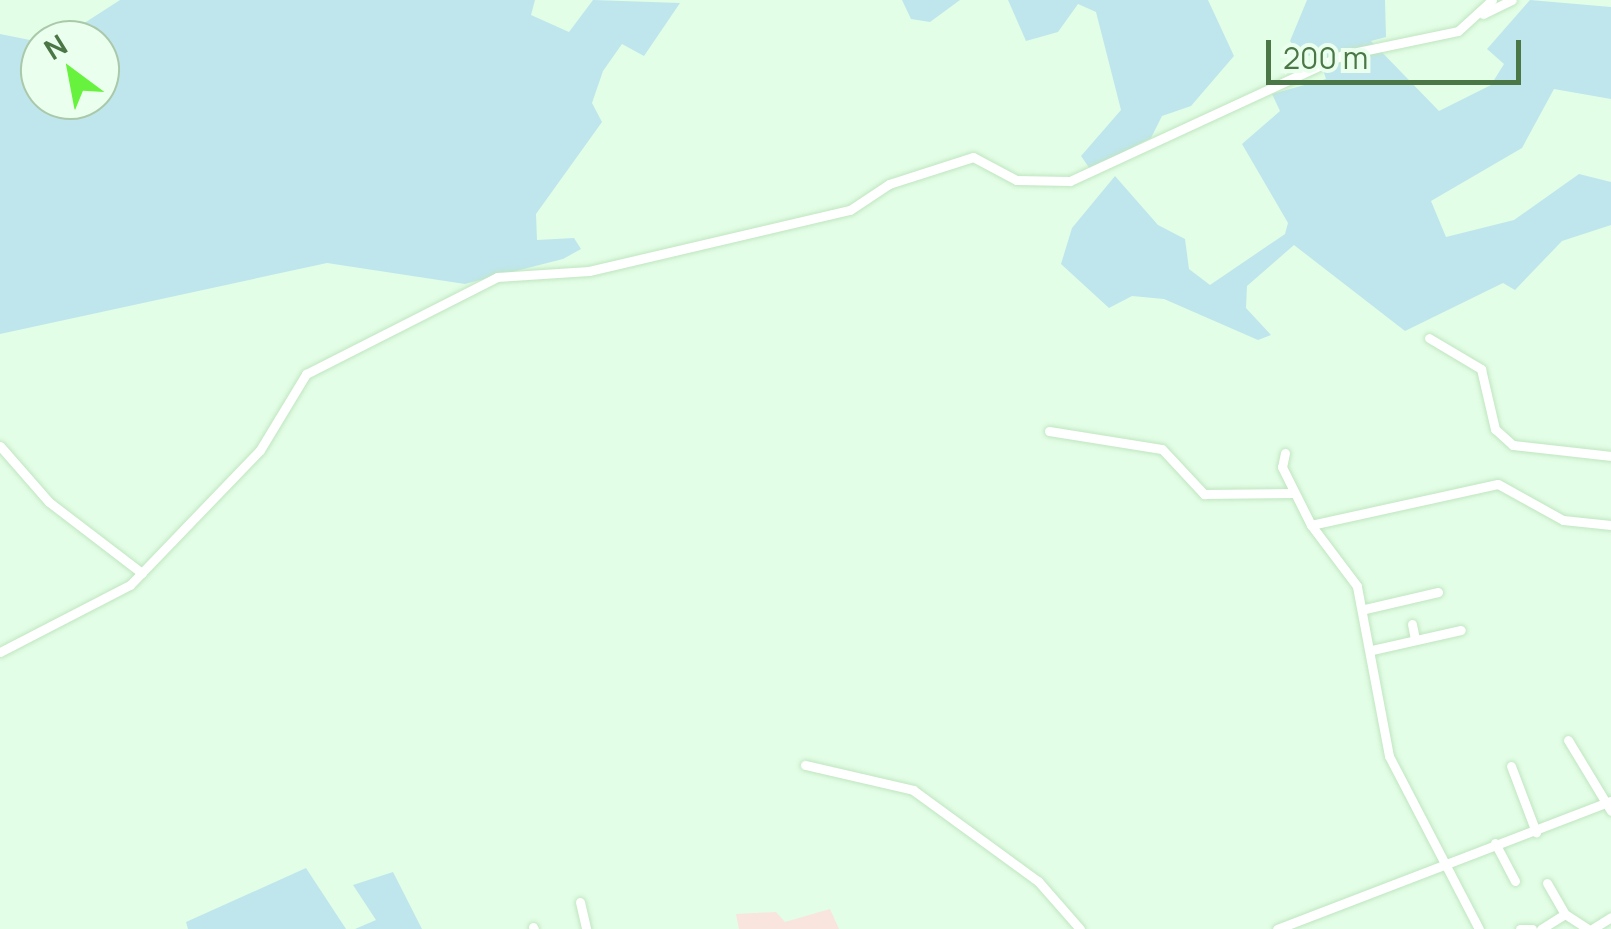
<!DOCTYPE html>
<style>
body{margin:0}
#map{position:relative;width:1611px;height:929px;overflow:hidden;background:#e2fee6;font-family:Manrope,sans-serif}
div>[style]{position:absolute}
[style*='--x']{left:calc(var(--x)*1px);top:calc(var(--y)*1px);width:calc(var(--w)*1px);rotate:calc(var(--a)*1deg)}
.education>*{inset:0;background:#fae4de}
.green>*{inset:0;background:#bfe6ed}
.roads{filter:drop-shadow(0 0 2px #c0e5c0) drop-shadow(0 0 2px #c0e5c0)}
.minor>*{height:9px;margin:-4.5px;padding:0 4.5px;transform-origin:4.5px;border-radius:4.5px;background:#fff}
span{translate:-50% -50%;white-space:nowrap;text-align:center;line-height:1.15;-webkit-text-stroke:8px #eaffed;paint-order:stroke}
.north{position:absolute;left:20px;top:20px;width:100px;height:100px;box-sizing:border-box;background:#eaffed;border:2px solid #aac9aa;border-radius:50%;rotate:328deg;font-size:28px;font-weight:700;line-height:40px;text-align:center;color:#4b7746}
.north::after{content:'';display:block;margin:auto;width:35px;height:45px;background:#66f23d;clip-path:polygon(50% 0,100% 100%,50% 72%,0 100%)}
.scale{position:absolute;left:1266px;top:40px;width:255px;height:45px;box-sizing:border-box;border:5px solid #4b7746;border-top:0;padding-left:12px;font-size:30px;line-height:35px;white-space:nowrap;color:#4b7746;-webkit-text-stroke:8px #eaffed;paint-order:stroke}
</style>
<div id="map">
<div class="education">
<i style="clip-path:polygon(830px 909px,839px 929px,739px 929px,736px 914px,776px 912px,785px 922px)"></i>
</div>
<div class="green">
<i style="clip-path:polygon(120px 0,535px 0,531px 15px,569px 32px,593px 0,680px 3px,644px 56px,622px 44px,603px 71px,592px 103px,602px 122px,536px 214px,537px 240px,574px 238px,581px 249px,563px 259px,465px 284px,327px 263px,0 334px,0 34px,40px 42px,40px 100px,100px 100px,100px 40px,58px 40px)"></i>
<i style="clip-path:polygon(902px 0,960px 0,930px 22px,911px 19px)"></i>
<i style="clip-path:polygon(1208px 0,1234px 56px,1191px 106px,1162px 116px,1151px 138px,1090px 169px,1081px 156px,1121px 110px,1096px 12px,1078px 4px,1058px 32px,1026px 41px,1008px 0)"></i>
<i style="clip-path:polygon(1307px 0,1385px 0,1386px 37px,1371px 41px,1439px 111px,1491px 85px,1504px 64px,1487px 49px,1530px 0,1611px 7px,1611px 99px,1554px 89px,1522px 148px,1431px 201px,1446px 237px,1514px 220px,1579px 174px,1611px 182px,1611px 225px,1562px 241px,1515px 290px,1503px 283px,1405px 331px,1294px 245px,1247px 286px,1246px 308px,1271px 335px,1258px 340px,1164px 299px,1132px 296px,1109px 308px,1061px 264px,1072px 228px,1115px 176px,1158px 225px,1185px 239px,1189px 269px,1210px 285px,1285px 234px,1288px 223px,1242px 144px,1280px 111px,1272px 94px,1326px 79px,1318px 54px,1302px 57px,1290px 41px)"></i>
<i style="clip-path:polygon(306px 868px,346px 929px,188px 929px,186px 922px)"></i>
<i style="clip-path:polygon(393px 872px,422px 929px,355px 929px,376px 920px,353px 885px)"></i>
</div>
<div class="roads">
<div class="minor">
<i style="--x:1483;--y:14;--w:32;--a:-26"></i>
<i style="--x:1429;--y:338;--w:61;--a:30.8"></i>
<i style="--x:1481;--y:369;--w:62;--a:76.9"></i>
<i style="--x:1495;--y:429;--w:24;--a:42"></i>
<i style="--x:1513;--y:445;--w:99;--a:6.4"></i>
<i style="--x:1049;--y:431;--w:114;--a:9.1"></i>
<i style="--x:1162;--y:449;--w:62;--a:47"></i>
<i style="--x:1204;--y:494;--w:90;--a:-0.6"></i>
<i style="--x:0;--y:446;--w:74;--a:48.8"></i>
<i style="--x:49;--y:502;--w:117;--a:37.4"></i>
<i style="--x:1285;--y:453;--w:14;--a:102"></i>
<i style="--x:1282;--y:467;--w:65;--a:63.4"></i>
<i style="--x:1365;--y:609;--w:75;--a:-13.1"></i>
<i style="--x:1412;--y:624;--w:16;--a:79"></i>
<i style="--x:1372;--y:650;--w:91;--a:-12.7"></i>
<i style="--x:0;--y:652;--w:146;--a:-27.3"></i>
<i style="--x:130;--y:585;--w:187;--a:-46.1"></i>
<i style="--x:260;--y:450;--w:89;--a:-58.8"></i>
<i style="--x:306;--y:374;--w:214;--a:-26.9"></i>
<i style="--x:497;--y:277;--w:92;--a:-3.7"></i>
<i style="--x:589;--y:271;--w:268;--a:-13.2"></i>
<i style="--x:850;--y:210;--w:47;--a:-33.7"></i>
<i style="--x:889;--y:184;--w:88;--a:-17.8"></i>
<i style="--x:973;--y:157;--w:49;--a:28.1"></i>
<i style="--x:1016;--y:180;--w:54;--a:1.1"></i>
<i style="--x:1070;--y:181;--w:301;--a:-24.8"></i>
<i style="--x:1343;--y:55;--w:117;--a:-11.8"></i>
<i style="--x:1458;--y:31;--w:46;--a:-42.4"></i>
<i style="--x:1568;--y:740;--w:83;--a:58.8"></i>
<i style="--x:805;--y:765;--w:111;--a:13"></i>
<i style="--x:913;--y:790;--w:155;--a:36.1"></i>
<i style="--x:1038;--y:881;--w:64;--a:48.8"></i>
<i style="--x:1511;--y:766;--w:71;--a:69.3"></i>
<i style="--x:1495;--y:843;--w:43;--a:62.2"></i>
<i style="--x:1547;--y:883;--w:36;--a:60"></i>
<i style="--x:580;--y:902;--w:28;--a:77"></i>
<i style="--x:533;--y:927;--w:2;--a:63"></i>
<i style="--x:1277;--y:929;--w:358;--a:-21"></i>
<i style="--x:1479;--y:929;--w:195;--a:-117.5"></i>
<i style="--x:1389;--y:756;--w:173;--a:-100.7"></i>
<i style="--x:1357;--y:586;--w:76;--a:-127"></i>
<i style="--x:1311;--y:525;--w:191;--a:-12.4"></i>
<i style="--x:1498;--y:484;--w:74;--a:29"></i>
<i style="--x:1563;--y:520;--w:48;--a:5.9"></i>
<i style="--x:1520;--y:929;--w:12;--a:0"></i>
<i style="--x:1541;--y:929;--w:28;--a:-32"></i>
<i style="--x:1565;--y:914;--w:27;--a:33"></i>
<i style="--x:1592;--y:929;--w:22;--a:-32"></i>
</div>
</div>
<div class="north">N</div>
<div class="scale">200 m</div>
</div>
